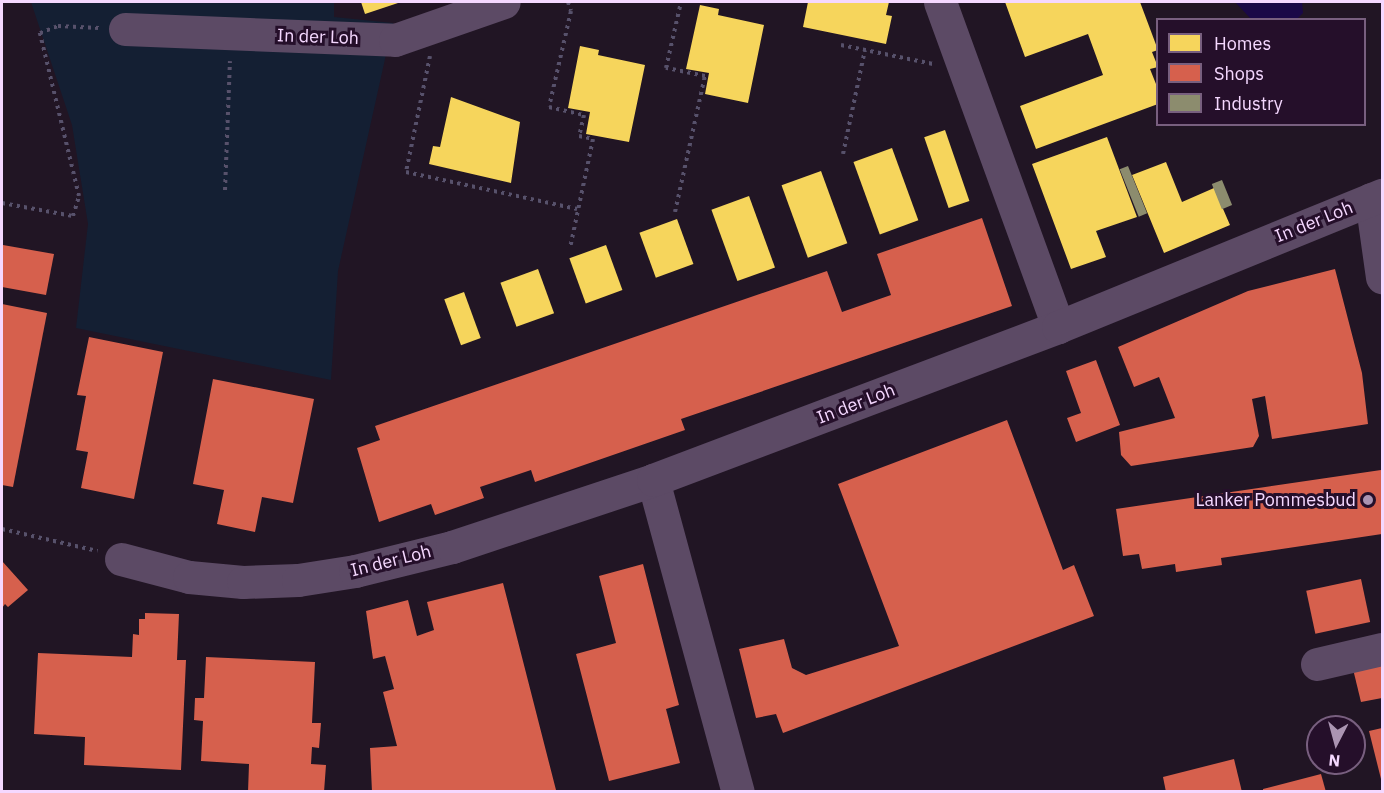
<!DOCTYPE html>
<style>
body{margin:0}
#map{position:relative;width:1384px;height:793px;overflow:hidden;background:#211524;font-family:"IBM Plex Sans",sans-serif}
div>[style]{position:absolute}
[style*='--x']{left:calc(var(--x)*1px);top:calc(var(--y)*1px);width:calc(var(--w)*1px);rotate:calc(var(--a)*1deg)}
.green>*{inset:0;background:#141f33}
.water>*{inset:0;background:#1a0847}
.homes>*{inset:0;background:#f6d55c;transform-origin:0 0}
.shops>*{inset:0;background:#d6604d;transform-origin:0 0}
.industry>*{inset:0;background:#8c8c6e;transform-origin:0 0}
.path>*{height:4px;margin-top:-2px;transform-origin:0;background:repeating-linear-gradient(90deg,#57516b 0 3px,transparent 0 7.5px)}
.minor>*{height:33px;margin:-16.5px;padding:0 16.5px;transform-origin:16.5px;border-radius:16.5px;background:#5c4a65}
.dots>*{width:16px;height:16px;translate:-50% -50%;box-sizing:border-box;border:3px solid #250f2a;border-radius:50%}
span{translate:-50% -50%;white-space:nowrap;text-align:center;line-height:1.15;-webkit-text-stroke:6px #250f2a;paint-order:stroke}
.street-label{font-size:18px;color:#f5d8ff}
.poi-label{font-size:18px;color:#f5d8ff}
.right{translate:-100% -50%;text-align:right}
.frame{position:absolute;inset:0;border:3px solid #f5d8ff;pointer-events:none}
.legend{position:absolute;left:1156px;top:18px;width:210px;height:108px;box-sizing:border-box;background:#250f2a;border:2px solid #785f7f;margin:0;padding:8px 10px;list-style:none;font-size:18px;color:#f5d8ff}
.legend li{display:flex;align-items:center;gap:12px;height:30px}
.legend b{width:30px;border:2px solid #785f7f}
.north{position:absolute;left:1306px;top:715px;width:60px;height:60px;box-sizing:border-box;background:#250f2a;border:2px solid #785f7f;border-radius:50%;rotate:186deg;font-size:16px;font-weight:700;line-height:24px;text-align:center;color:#f5d8ff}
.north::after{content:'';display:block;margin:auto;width:21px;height:27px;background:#ab94b2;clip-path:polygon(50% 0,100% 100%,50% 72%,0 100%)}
</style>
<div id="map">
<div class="green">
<i style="clip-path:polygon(31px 2px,334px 2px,334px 17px,393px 23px,338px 271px,331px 380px,76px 328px,88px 224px,72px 125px)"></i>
</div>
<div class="water">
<i style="clip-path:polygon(1235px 2px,1302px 2px,1303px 13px,1297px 19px,1251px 19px)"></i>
</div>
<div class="homes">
<i style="clip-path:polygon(361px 2px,401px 2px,365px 14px)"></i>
<i style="clip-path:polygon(808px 2px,889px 2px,886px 15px,892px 16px,886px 44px,803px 27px)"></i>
<i style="clip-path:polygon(1005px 2px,1140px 2px,1158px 50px,1152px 52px,1158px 67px,1150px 69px,1158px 89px,1158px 104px,1036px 149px,1020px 106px,1103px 75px,1088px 34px,1025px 57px)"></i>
<i style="clip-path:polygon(700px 5px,719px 9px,718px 15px,764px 25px,748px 103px,705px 94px,709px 73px,686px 69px)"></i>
<i style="clip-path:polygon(580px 46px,599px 50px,598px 55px,645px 65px,629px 142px,586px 134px,590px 112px,568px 108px)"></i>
<i style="clip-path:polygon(451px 97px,520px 122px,511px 183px,429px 164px,433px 146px,440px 147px)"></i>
<i style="left:945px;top:130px;width:75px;height:22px;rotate:71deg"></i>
<i style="clip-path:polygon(1107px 137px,1137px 217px,1096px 231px,1106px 257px,1071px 269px,1032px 164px)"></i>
<i style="left:892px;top:148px;width:77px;height:41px;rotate:70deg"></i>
<i style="clip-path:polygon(1166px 162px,1182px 202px,1214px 188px,1230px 225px,1164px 253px,1132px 175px)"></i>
<i style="left:821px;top:171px;width:77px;height:42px;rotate:70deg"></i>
<i style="left:749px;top:196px;width:76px;height:40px;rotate:70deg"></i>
<i style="left:677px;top:219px;width:48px;height:40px;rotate:70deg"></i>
<i style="left:606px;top:245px;width:48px;height:39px;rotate:70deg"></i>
<i style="left:538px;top:269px;width:47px;height:40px;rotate:70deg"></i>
<i style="left:464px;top:292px;width:49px;height:21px;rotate:70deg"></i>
</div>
<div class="shops">
<i style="clip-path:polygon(982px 218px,1012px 306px,681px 419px,685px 430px,535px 482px,531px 470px,480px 487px,484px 498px,435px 515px,431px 504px,379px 522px,357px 448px,380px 440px,375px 426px,827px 271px,842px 312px,891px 295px,877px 254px)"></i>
<i style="clip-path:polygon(3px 245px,54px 254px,46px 295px,2px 287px)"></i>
<i style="clip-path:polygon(1335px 269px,1362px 373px,1368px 424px,1272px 439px,1265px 396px,1252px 399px,1259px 436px,1253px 447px,1131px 466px,1121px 455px,1119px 432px,1175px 418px,1159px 377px,1134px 387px,1118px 347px,1248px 291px)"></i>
<i style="clip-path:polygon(2px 304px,47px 313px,13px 487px,2px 485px)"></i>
<i style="clip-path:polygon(89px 337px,163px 352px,134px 499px,81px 488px,88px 452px,76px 450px,86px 396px,77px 395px)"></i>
<i style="clip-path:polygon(1096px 360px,1120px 425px,1076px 442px,1067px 418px,1081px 413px,1066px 371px)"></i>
<i style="clip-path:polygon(213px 379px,314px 399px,293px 503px,262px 497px,255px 532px,217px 524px,224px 490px,193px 484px)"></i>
<i style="clip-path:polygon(1007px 420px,1063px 570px,1074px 565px,1094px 616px,783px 733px,776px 714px,756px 718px,739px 649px,784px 639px,792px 668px,806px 675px,899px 646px,838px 484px)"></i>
<i style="clip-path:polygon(1381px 470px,1382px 534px,1221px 558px,1222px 565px,1176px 572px,1175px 564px,1142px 569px,1139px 554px,1123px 556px,1116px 509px)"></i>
<i style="clip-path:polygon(2px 561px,28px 590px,8px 607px,5px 604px,2px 608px)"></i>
<i style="clip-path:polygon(643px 564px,679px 705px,666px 709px,680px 763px,609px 781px,576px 654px,616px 643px,599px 576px)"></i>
<i style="left:1361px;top:579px;width:44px;height:56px;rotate:78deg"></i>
<i style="clip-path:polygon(503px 583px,556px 790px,372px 792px,370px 748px,397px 746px,383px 692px,394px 689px,385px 656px,373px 659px,366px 611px,408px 600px,417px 636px,434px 630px,427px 602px)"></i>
<i style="clip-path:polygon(145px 613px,179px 614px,177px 660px,186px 660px,181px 770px,84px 765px,85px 737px,34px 734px,38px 653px,132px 657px,133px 634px,139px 635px,139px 619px,145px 619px)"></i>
<i style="clip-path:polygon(206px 657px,315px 662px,312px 723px,321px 723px,319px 748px,312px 747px,311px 764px,326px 765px,324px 792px,248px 792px,249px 764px,201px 761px,203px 721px,194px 720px,195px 698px,204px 698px)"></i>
<i style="clip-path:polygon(1382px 663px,1382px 698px,1361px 702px,1353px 669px)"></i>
<i style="clip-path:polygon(1382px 728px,1382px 783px,1369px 731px)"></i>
<i style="clip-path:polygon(1234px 759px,1242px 792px,1166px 792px,1163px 777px)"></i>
<i style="clip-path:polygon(1321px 774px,1326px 792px,1263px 792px,1263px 789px)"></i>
</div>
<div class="industry">
<i style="left:1128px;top:166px;width:51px;height:9px;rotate:68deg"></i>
<i style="left:1222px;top:180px;width:27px;height:11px;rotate:68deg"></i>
</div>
<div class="path">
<i style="--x:568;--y:2;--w:9;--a:72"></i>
<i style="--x:571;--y:11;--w:98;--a:102.9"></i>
<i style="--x:549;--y:107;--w:36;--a:13"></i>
<i style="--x:584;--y:115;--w:22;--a:103"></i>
<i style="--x:579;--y:136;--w:14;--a:12"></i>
<i style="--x:593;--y:139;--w:111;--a:101.9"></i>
<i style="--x:841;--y:45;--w:94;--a:11.7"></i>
<i style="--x:430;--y:56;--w:118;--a:101.7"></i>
<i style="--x:406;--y:172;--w:175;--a:12.2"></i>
<i style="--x:843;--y:154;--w:106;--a:-78.1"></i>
<i style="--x:225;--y:190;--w:129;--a:-87.8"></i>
<i style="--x:2;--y:203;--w:72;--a:10.4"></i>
<i style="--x:73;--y:216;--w:21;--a:-73"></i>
<i style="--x:79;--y:196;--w:168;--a:-103.5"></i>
<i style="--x:40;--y:33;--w:19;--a:-21"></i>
<i style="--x:58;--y:26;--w:41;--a:2.8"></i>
<i style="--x:675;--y:212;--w:139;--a:-77.6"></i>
<i style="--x:705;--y:76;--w:40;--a:-168"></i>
<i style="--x:666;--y:68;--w:68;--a:-77.2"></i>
<i style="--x:2;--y:529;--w:98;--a:13"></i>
</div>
<div class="minor">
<i style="--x:940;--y:2;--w:346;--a:70"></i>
<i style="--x:125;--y:29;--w:270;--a:2.3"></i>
<i style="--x:395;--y:40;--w:115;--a:-19.2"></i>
<i style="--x:1371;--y:199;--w:79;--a:82"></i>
<i style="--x:653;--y:480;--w:323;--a:74.8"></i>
<i style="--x:121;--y:559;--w:70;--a:14.8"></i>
<i style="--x:189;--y:577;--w:54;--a:5.3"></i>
<i style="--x:243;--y:582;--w:55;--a:-2.1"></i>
<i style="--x:298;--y:580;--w:58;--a:-9"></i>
<i style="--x:355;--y:571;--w:100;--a:-13.9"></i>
<i style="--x:452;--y:547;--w:212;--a:-18.4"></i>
<i style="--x:653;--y:480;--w:433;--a:-20.7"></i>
<i style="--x:1058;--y:327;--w:350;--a:-22.2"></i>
<i style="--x:1317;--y:664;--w:67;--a:-13"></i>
</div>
<div class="dots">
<i style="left:1368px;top:500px;background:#ab94b2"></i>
</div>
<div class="street-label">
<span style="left:318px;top:37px;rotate:2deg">In der Loh</span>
<span style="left:1314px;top:222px;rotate:-22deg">In der Loh</span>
<span style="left:856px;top:404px;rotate:-21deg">In der Loh</span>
<span style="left:391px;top:561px;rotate:-14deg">In der Loh</span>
</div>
<div class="poi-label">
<span class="right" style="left:1356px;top:500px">Lanker Pommesbud</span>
</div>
<div class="frame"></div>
<ul class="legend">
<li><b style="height:16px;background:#f6d55c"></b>Homes</li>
<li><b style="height:16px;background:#d6604d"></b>Shops</li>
<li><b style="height:16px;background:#8c8c6e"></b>Industry</li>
</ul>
<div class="north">N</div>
</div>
